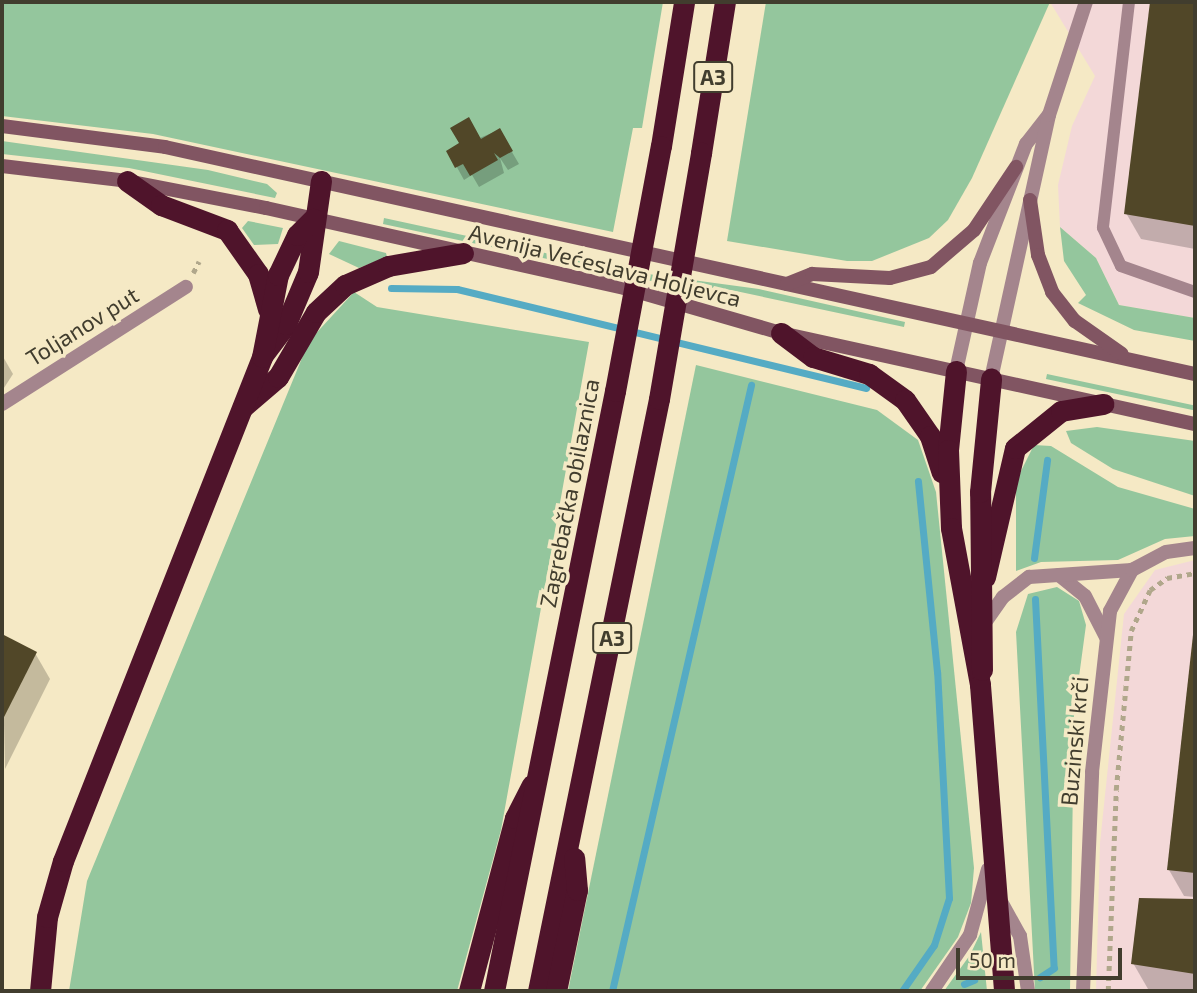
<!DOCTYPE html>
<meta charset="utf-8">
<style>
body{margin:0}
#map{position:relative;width:1197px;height:993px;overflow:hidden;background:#f5e9c5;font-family:"Exo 2",sans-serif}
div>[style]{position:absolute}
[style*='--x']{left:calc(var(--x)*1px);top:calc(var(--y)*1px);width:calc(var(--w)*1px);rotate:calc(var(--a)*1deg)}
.commercial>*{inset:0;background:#f3d8d8}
.green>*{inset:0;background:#94c69d;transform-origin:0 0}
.shadow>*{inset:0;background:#0003}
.stream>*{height:7px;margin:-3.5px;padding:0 3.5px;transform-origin:3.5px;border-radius:3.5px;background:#55abc4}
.building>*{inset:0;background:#514728}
.path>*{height:4.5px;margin-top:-2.25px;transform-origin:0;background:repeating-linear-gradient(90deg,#b0a78b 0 5px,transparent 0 10px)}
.lane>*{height:12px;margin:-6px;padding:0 6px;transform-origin:6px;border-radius:6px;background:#a4858d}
.street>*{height:14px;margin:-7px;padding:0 7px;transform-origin:7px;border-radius:7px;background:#a4858d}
.secondary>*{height:14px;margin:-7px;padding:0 7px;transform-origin:7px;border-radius:7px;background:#815562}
.highway>*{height:21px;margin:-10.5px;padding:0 10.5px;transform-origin:10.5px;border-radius:10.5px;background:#4f142b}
.highway-bridge>*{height:21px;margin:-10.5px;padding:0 10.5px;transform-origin:10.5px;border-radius:10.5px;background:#4f142b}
span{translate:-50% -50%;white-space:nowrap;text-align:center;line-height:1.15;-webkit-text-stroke:7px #f5e9c5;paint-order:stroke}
.shield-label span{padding:2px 5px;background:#f5e9c5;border:2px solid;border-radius:5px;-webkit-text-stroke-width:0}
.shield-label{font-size:21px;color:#413d2e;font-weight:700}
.street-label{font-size:23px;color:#413d2e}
.frame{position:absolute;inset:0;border:4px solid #413d2e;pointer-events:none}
.scale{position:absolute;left:956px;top:948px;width:166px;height:32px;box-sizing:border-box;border:4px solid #413d2e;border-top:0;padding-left:9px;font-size:21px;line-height:24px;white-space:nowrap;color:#413d2e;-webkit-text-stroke:5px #f5e9c5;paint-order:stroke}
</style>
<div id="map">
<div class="commercial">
<i style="clip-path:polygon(1050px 2px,1195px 2px,1195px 318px,1119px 305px,1096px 258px,1060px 227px,1058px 185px,1072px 126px,1095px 76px)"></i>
<i style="clip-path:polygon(1195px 560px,1195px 991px,1096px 991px,1100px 843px,1124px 614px,1155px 570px)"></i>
</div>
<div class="green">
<i style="clip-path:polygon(2px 2px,663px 2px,642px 128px,633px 128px,613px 232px,153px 134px,2px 116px)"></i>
<i style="clip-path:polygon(766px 2px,1050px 2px,972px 178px,948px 220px,929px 238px,872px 261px,847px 261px,727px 241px)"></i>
<i style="clip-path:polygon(2px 141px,208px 170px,267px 184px,277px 193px,275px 198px,129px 168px,2px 154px)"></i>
<i style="clip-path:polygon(384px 218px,633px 272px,759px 289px,905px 322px,904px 327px,731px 290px,651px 281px,383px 224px)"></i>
<i style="clip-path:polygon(248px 221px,283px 228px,278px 244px,254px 245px,242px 228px)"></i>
<i style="clip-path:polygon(1060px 227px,1096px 258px,1119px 305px,1195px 318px,1195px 341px,1134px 330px,1078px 303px,1086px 295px,1064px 261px)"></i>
<i style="clip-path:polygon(339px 241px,386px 253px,387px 257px,359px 268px,329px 254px)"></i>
<i style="clip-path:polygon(354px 292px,377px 307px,589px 342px,501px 830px,457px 991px,69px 991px,87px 881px,309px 341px)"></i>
<i style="clip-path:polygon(696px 365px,877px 410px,918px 440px,936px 492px,974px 868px,971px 903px,958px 937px,920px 991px,568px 991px)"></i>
<i style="left:1047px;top:374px;width:151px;height:5px;rotate:12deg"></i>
<i style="clip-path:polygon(1097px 427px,1195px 441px,1195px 496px,1113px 469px,1071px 443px,1066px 431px)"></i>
<i style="clip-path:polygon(1034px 445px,1051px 446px,1118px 487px,1195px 509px,1195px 536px,1165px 539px,1118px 560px,1041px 562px,1016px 571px,1016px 481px)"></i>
<i style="clip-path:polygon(1057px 587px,1079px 601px,1086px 625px,1074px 714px,1070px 991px,1035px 991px,1016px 632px,1028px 594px)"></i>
<i style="clip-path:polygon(981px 932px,987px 991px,944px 991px,970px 955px)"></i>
</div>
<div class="shadow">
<i style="clip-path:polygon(1152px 2px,1195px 2px,1195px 249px,1141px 239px,1126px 213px)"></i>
<i style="clip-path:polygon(499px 130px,519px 164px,508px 170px,500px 158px,504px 173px,479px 187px,472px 175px,464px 180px,448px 151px)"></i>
<i style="clip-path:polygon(2px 355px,13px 374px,2px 391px)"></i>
<i style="clip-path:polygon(2px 636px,35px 653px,50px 679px,5px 769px)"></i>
<i style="clip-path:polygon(1195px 641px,1195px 897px,1184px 896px,1169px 870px)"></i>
<i style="clip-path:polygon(1141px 899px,1195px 900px,1195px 991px,1148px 989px,1133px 963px)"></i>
</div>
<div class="stream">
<i style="--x:391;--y:288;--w:66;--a:0.9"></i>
<i style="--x:457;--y:289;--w:421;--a:13.6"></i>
<i style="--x:1034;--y:558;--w:99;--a:-82.4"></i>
<i style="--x:1035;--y:599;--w:369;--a:87.1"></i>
<i style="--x:1054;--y:968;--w:17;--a:147"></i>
<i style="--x:964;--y:984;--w:11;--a:-22"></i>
<i style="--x:612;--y:991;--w:622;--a:-77.08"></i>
<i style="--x:902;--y:991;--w:56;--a:-55.2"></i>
<i style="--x:934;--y:945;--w:49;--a:-72.3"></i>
<i style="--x:949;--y:898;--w:226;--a:-93"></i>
<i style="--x:937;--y:672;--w:192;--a:-95.7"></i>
</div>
<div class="building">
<i style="clip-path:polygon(1150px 2px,1195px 2px,1195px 226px,1124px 214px)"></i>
<i style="clip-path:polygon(469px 117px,481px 139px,500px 128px,513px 151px,500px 158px,494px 153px,498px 160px,470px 176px,463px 164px,455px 168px,446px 151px,459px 143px,450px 128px)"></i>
<i style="clip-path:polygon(2px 634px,37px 652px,2px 721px)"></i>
<i style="clip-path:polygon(1193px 635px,1195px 636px,1195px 873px,1167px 870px)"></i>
<i style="clip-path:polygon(1139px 898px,1195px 899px,1195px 974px,1131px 964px)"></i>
</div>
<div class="path">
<i style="--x:193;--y:273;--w:13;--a:-63"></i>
<i style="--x:1108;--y:991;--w:201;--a:-87.7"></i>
<i style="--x:1116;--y:790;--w:160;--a:-84.6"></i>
<i style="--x:1131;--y:631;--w:45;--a:-65.1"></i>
<i style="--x:1150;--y:590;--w:21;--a:-35"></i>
<i style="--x:1167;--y:578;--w:28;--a:-10"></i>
</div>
<div class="lane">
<i style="--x:1129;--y:2;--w:227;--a:96.6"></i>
<i style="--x:1103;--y:228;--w:42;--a:64.7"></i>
<i style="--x:1121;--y:266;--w:78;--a:19.4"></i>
</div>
<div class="street">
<i style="--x:956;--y:371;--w:111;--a:-77.5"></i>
<i style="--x:980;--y:263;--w:128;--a:-68.9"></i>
<i style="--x:1026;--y:144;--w:37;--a:-52"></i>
<i style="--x:991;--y:379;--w:270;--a:-77.6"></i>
<i style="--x:1049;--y:115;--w:119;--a:-71.9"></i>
<i style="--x:2;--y:404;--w:218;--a:-32.5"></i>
<i style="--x:1059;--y:575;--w:33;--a:39"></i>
<i style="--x:1085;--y:596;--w:46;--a:62.9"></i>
<i style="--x:984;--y:624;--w:33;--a:-55"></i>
<i style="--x:1003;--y:597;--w:33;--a:-38"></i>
<i style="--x:1029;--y:577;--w:103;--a:-3.9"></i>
<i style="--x:1000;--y:900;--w:41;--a:60.9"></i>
<i style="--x:1020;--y:936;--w:56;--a:81.7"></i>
<i style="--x:932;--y:991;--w:68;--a:-55.8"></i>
<i style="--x:970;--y:935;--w:68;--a:-74.7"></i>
<i style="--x:1083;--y:991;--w:219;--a:-87.6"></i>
<i style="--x:1092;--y:772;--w:162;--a:-83.6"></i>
<i style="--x:1110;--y:611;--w:47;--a:-61.8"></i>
<i style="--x:1132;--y:570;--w:38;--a:-28"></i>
<i style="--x:1166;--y:552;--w:29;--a:-8"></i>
</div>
<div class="secondary">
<i style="--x:2;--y:126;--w:164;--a:7.3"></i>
<i style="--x:165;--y:147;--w:1055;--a:12.43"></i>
<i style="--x:2;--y:166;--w:126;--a:6.8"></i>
<i style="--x:127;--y:181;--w:142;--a:11"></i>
<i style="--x:266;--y:208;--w:368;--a:12.6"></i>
<i style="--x:625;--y:288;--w:162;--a:16.1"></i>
<i style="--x:781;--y:333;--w:424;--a:12.4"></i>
<i style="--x:1030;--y:200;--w:56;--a:81.7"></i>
<i style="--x:1038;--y:255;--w:40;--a:69"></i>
<i style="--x:1052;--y:292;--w:37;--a:52"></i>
<i style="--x:1075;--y:321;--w:57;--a:35.1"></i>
<i style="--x:787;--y:284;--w:27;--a:-22"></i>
<i style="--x:812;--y:274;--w:78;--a:2.9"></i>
<i style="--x:890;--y:278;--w:42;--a:-15"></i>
<i style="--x:931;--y:267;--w:57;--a:-40.7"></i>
<i style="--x:974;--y:230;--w:76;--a:-56.3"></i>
</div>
<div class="highway">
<i style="--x:661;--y:146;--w:146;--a:-80.9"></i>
<i style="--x:701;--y:153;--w:153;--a:-81"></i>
<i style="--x:127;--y:181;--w:42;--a:35.2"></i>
<i style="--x:161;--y:205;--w:71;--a:20.7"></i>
<i style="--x:227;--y:230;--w:54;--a:54.8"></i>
<i style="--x:258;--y:274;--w:37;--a:74"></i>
<i style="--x:781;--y:333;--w:40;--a:37"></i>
<i style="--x:813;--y:357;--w:59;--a:16.9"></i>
<i style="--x:869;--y:374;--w:44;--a:35.8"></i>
<i style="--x:905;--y:400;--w:44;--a:55.2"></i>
<i style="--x:930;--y:436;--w:38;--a:72"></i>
<i style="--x:263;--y:355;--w:39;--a:-53"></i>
<i style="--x:286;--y:324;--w:56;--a:-67.1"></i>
<i style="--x:308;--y:272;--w:92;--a:-81.9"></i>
<i style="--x:956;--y:371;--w:79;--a:95.8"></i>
<i style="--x:948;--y:450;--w:78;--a:87.8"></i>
<i style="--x:951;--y:528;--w:160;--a:79.5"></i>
<i style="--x:980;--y:685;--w:307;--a:85.5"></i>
<i style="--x:243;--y:407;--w:46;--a:-40.6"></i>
<i style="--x:278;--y:377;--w:75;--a:-59.7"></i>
<i style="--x:316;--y:312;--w:40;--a:-43"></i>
<i style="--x:345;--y:285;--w:47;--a:-23.8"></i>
<i style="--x:388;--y:266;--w:76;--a:-9.8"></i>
<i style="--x:985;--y:577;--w:132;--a:-76.9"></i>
<i style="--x:1015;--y:448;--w:59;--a:-38.8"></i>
<i style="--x:1061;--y:411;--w:43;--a:-9.5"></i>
<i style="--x:982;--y:670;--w:178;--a:-90.6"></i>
<i style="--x:980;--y:492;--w:114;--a:-84.4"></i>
<i style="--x:40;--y:991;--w:74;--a:-84.6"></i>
<i style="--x:47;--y:917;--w:58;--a:-74.1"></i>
<i style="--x:63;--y:861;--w:542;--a:-68.45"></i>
<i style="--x:262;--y:357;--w:84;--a:-79"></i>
<i style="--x:278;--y:275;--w:44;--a:-64.6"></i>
<i style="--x:297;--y:235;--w:23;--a:-45"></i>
<i style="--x:469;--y:991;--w:179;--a:-75.1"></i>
<i style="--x:515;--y:818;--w:37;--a:-63"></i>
<i style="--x:494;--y:991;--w:612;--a:-78.6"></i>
<i style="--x:538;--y:991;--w:604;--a:-78.45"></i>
<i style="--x:556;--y:991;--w:103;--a:-78.3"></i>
<i style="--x:577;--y:890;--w:32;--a:-95"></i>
</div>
<div class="highway-bridge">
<i style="--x:615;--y:391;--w:249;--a:-79.4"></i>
<i style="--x:659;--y:399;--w:250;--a:-80.3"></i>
</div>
<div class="shield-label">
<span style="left:713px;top:77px">A3</span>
<span style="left:612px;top:638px">A3</span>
</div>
<div class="street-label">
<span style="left:605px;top:265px;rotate:14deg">Avenija Većeslava Holjevca</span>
<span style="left:82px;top:326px;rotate:-32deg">Toljanov put</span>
<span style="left:569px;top:493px;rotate:-79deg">Zagrebačka obilaznica</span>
<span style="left:1074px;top:741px;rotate:-85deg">Buzinski krči</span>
</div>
<div class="frame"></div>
<div class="scale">50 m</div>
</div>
